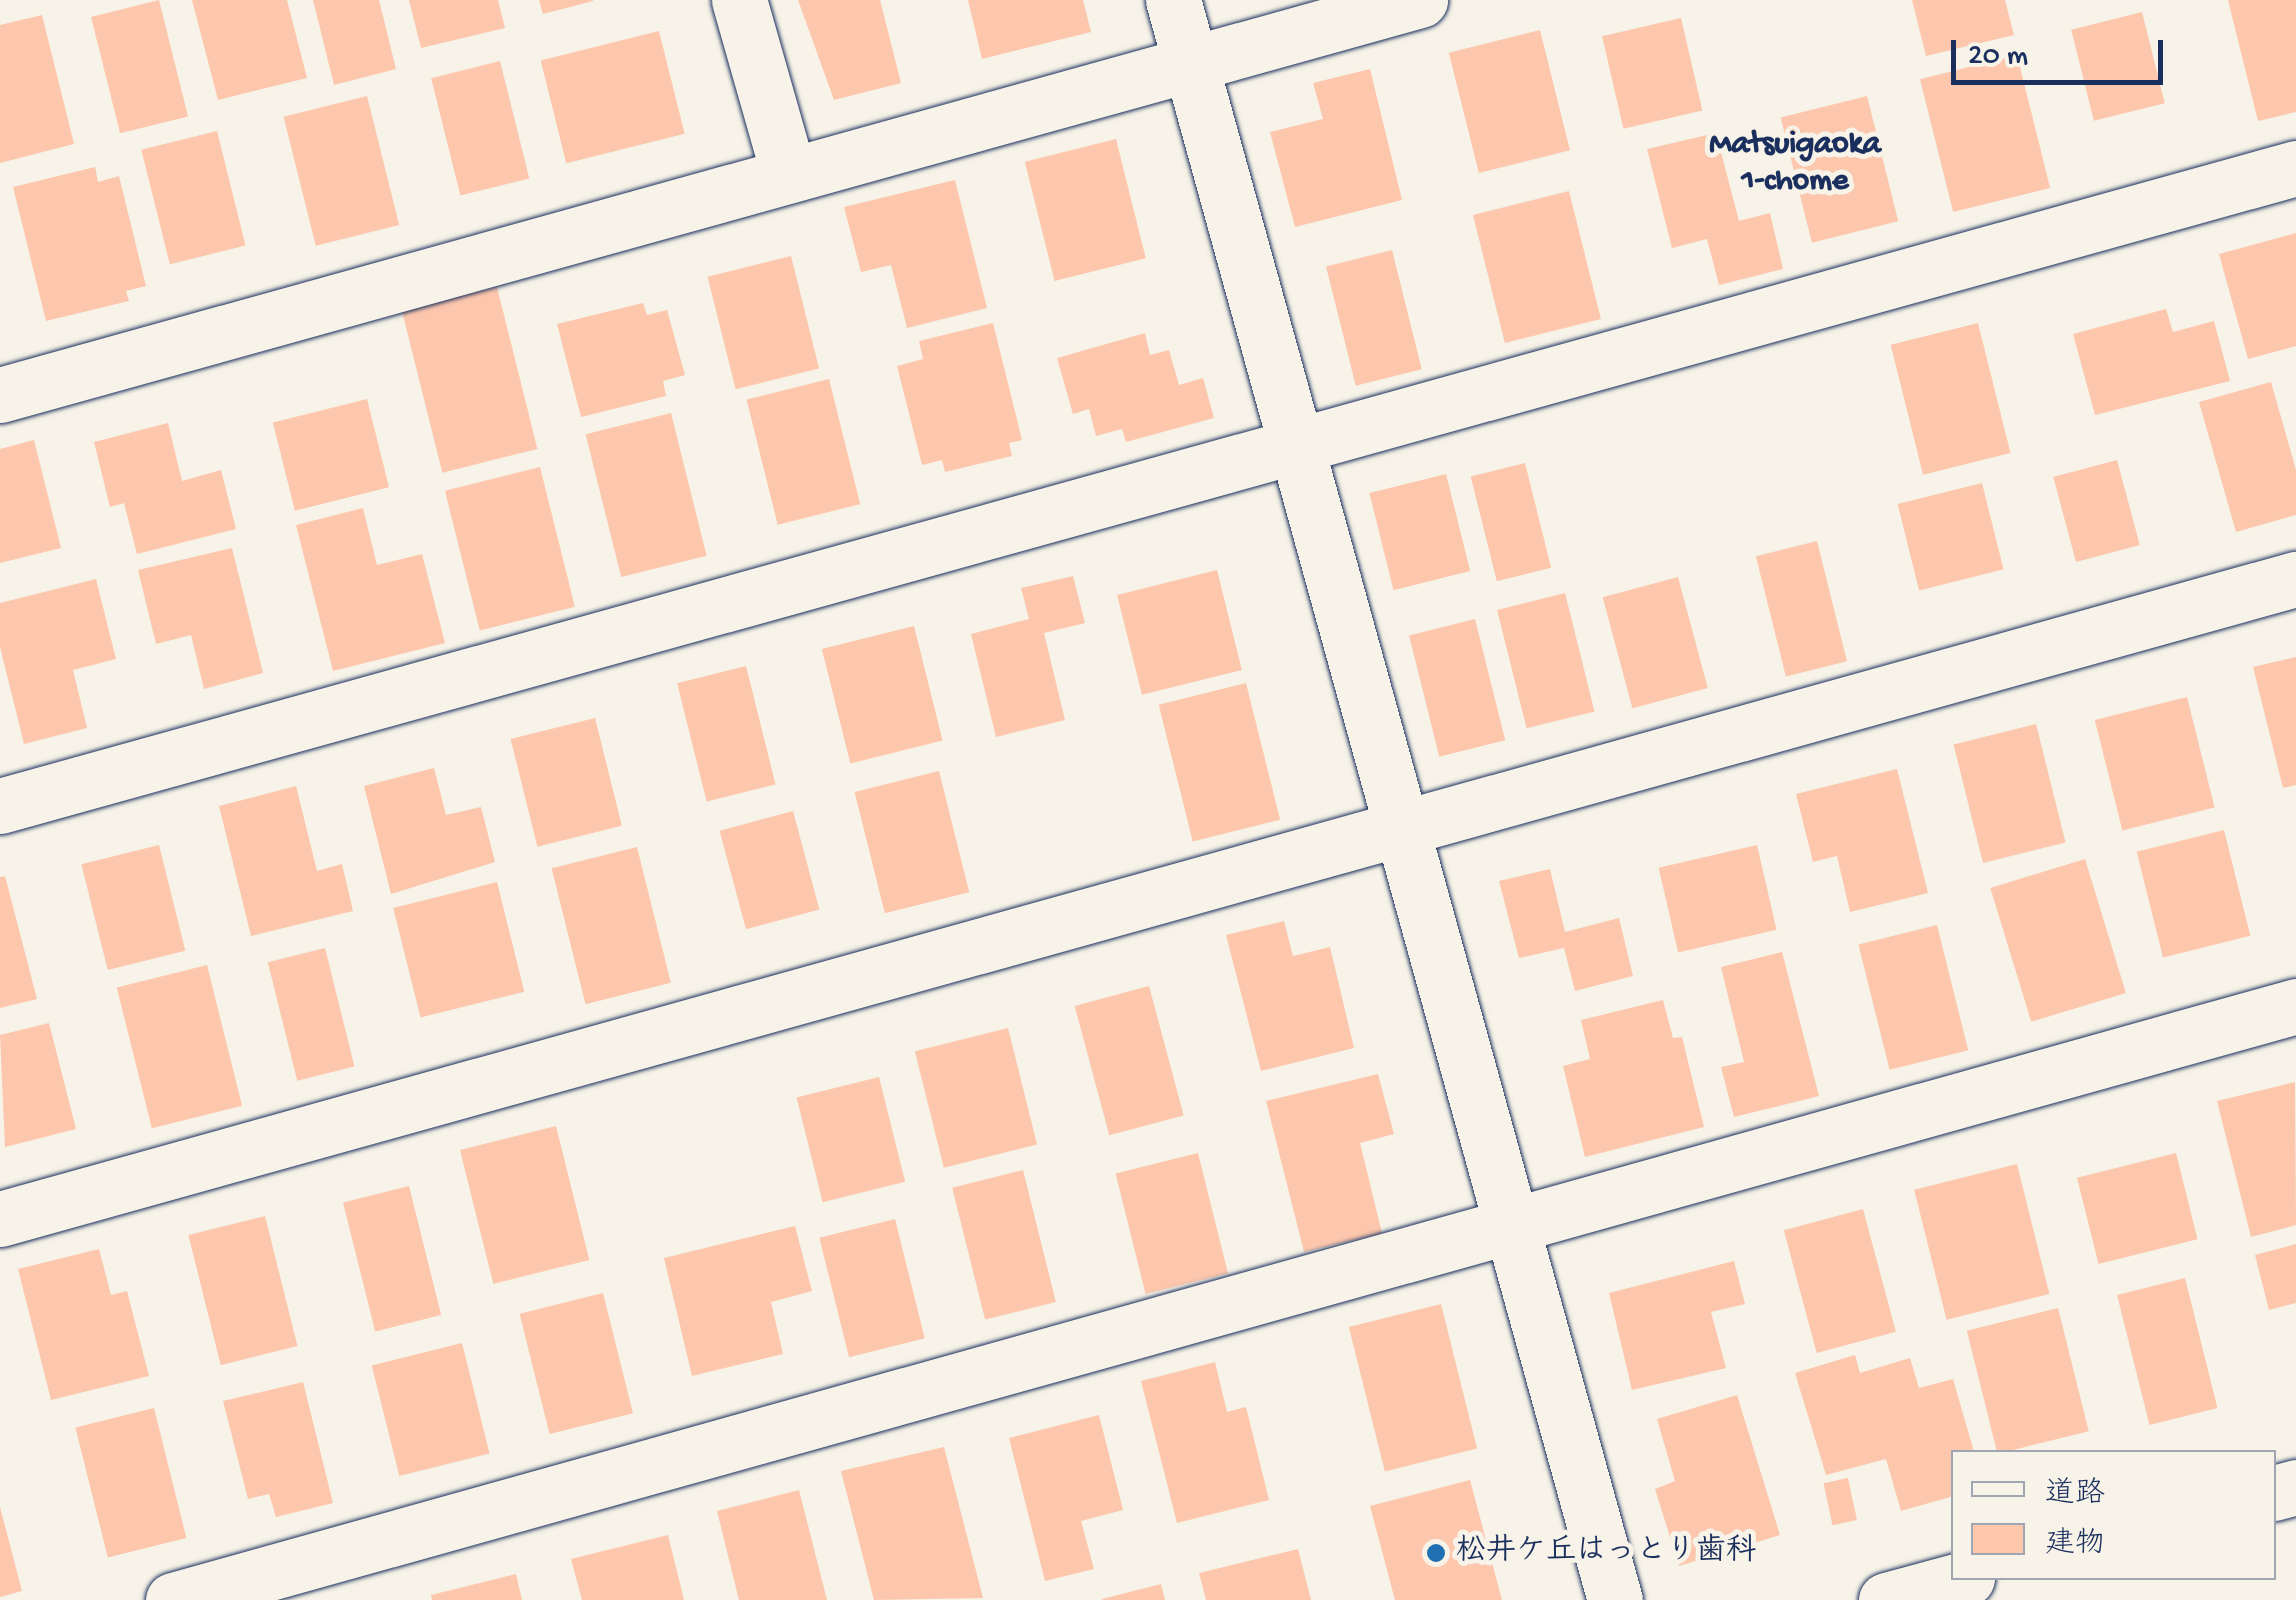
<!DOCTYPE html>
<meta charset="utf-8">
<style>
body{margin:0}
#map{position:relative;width:2296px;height:1600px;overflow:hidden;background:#f7f3e8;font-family:"Gochi Hand","Klee One",sans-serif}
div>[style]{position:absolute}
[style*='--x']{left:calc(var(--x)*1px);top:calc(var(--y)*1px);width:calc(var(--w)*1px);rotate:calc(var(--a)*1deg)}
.building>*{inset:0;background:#fcc7ad;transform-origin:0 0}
.roads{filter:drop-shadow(0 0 2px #1b2f5e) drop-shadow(0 0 2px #1b2f5e)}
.minor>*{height:55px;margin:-27.5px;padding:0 27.5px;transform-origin:27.5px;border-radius:27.5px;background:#f7f3e8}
.dots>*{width:28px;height:28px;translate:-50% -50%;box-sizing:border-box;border:5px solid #f7f3e8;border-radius:50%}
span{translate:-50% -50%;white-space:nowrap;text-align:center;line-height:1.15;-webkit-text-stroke:10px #f7f3e8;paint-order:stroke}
.poi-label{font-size:30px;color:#1b2f5e;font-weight:700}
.left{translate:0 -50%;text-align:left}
.neighbourhood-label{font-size:32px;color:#1b2f5e;font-weight:700}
.legend{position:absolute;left:1951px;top:1450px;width:325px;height:130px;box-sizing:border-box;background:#f7f3e8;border:2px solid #9fa5b1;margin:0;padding:12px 18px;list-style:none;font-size:30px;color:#1b2f5e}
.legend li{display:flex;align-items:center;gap:20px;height:50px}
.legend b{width:50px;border:2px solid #9fa5b1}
.scale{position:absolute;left:1951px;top:40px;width:212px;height:45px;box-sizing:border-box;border:5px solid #1b2f5e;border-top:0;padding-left:12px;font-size:30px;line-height:35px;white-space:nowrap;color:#1b2f5e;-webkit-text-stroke:8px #f7f3e8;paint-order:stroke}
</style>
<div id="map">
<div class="building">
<i style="left:159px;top:0;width:120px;height:70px;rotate:76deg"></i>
<i style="clip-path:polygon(192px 0,287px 0,307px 78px,218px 100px)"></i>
<i style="clip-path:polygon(313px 0,379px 0,396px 69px,334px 85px)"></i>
<i style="clip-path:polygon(409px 0,498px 0,505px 28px,421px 48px)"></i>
<i style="clip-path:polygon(539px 0,593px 0,593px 1px,543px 14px)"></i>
<i style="clip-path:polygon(798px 0,880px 0,901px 83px,834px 100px)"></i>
<i style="clip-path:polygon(968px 0,1083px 0,1091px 32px,982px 59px)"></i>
<i style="clip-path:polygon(1912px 0,2005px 0,2014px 35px,1926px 56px)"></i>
<i style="clip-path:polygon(2228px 0,2296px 0,2296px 112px,2258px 121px)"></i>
<i style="left:2142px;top:12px;width:94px;height:73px;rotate:76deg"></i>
<i style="clip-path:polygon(42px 15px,74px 144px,0 163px,0 25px)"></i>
<i style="left:1681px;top:18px;width:95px;height:81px;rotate:77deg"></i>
<i style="left:1540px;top:30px;width:124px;height:94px;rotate:76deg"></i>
<i style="left:659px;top:31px;width:106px;height:122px;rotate:76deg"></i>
<i style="left:2017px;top:55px;width:137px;height:100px;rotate:76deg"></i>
<i style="left:500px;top:61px;width:121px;height:71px;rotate:76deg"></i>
<i style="clip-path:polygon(1370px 69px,1402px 200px,1295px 227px,1270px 132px,1323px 119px,1313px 83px)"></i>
<i style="left:367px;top:96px;width:133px;height:86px;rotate:76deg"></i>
<i style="left:1867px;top:96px;width:129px;height:89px;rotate:76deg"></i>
<i style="left:217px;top:131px;width:118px;height:78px;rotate:76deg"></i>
<i style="clip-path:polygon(1716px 133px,1739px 221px,1770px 213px,1783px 269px,1719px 285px,1707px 239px,1672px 248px,1647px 149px)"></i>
<i style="left:1116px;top:139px;width:123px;height:94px;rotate:76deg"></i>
<i style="clip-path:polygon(95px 167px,98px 182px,119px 176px,146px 286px,126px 291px,129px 301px,46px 321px,13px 187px)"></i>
<i style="clip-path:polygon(955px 180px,987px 308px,907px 328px,891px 265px,861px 272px,844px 207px)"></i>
<i style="left:1569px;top:191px;width:132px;height:99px;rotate:76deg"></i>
<i style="clip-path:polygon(2296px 233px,2296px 346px,2248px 359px,2219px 254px)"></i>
<i style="left:1392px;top:250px;width:123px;height:68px;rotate:76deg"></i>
<i style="left:791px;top:256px;width:116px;height:86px;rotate:76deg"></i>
<i style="left:497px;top:287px;width:167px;height:98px;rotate:76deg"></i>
<i style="clip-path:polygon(643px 303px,647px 315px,667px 310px,685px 375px,663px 381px,666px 396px,581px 417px,557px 324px)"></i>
<i style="clip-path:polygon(2166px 309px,2173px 332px,2214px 321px,2230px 381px,2095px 415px,2073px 334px)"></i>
<i style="clip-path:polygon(993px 323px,1022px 440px,1009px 443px,1012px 456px,945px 472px,942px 460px,922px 465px,897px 366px,923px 359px,919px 341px)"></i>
<i style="left:1978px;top:323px;width:134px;height:90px;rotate:76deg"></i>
<i style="clip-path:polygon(1145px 333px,1150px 355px,1169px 350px,1179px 385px,1203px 378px,1214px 418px,1126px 442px,1122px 429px,1096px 436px,1089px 409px,1073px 414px,1057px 358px)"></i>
<i style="left:829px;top:379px;width:129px;height:85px;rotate:76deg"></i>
<i style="clip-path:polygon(2271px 382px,2296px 470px,2296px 515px,2236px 532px,2199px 402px)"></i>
<i style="left:367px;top:399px;width:91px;height:97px;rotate:76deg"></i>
<i style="left:671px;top:413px;width:147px;height:88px;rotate:76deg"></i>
<i style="clip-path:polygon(168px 423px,182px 481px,221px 470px,236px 529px,137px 554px,124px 503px,110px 507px,94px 442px)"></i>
<i style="clip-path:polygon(34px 440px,61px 548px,0 563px,0 449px)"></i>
<i style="left:2117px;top:460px;width:88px;height:66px;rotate:75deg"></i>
<i style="left:1525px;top:463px;width:108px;height:56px;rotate:76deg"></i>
<i style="left:540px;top:467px;width:144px;height:98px;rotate:76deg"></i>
<i style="left:1446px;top:474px;width:100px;height:79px;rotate:76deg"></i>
<i style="left:1982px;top:483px;width:89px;height:87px;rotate:76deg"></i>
<i style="clip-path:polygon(363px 508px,377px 565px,422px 554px,445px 643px,333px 671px,296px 525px)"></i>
<i style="left:1817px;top:541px;width:124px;height:63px;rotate:76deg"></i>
<i style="clip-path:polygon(232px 548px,263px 673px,204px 689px,191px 635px,156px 644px,138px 570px)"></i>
<i style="left:1217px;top:570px;width:103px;height:103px;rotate:76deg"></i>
<i style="clip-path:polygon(1073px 576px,1085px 623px,1044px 633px,1065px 720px,996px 737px,971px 634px,1029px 619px,1021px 588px)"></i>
<i style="left:1678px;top:577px;width:115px;height:78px;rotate:75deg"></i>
<i style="clip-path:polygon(96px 579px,116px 659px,73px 670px,87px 728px,24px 744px,0 647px,0 603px)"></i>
<i style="left:1565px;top:593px;width:122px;height:70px;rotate:76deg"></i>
<i style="left:1475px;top:619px;width:125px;height:68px;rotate:76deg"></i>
<i style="left:914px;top:626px;width:118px;height:95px;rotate:76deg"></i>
<i style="clip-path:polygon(2296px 657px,2296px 785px,2283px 788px,2253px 667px)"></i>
<i style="left:746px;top:666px;width:122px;height:71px;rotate:76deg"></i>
<i style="left:1246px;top:683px;width:141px;height:90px;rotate:76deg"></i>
<i style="left:2187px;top:697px;width:114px;height:95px;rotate:76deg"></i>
<i style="left:595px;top:718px;width:111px;height:87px;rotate:76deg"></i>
<i style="left:2036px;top:724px;width:122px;height:85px;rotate:76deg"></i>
<i style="clip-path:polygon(434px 768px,446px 815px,481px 807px,495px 862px,391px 894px,364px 786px)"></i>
<i style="clip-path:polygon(1897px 769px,1928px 893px,1850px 912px,1837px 856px,1813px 862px,1796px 794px)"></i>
<i style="left:939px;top:771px;width:125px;height:87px;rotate:76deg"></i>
<i style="clip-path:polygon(296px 786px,317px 871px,342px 864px,353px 911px,251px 936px,219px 806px)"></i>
<i style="left:793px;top:811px;width:102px;height:76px;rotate:75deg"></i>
<i style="left:2224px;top:830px;width:109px;height:90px;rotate:76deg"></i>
<i style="left:159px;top:845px;width:109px;height:80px;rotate:76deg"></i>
<i style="left:1757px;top:845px;width:87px;height:101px;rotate:77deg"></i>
<i style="left:637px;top:847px;width:140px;height:88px;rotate:76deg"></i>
<i style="left:2085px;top:859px;width:140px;height:99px;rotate:73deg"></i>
<i style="clip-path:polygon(1550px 869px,1565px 932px,1619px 918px,1633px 976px,1575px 991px,1564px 948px,1519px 958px,1499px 881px)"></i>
<i style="clip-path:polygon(5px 876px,37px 999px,0 1008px,0 877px)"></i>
<i style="left:497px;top:882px;width:113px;height:107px;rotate:76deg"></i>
<i style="clip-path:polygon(1284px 921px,1293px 956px,1330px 947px,1354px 1048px,1261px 1071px,1226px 935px)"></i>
<i style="left:1937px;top:925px;width:129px;height:81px;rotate:76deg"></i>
<i style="left:325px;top:948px;width:122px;height:59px;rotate:76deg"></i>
<i style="clip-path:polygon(1782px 952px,1819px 1096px,1734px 1117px,1721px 1067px,1744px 1062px,1721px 967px)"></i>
<i style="left:207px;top:965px;width:145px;height:93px;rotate:76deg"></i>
<i style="left:1149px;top:986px;width:134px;height:77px;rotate:75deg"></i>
<i style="clip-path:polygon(1663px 1000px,1673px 1038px,1682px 1037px,1704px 1127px,1585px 1157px,1563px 1066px,1590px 1059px,1581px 1020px)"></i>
<i style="clip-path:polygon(49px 1023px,76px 1129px,5px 1147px,0 1035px)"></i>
<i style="left:1008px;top:1028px;width:120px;height:96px;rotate:76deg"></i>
<i style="clip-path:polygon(1378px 1074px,1394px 1134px,1360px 1143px,1382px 1233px,1304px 1252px,1266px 1101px)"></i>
<i style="left:879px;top:1077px;width:108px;height:85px;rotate:76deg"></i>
<i style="clip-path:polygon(2295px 1082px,2296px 1225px,2251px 1237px,2217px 1101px)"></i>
<i style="left:556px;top:1126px;width:138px;height:99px;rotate:76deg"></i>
<i style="left:1198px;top:1153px;width:124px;height:85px;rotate:76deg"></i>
<i style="left:2176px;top:1153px;width:89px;height:102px;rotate:76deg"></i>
<i style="left:2017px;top:1164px;width:134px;height:106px;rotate:76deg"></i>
<i style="left:1023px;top:1170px;width:136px;height:73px;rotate:76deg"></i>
<i style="left:409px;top:1186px;width:133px;height:68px;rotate:76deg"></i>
<i style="left:1863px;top:1209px;width:127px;height:82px;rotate:75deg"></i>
<i style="left:265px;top:1216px;width:134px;height:79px;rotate:76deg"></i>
<i style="left:895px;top:1219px;width:123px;height:78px;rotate:76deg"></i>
<i style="clip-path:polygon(795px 1226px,812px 1291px,771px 1302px,783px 1354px,692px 1376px,664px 1258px)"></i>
<i style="clip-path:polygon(2296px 1244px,2296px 1303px,2269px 1310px,2255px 1255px)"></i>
<i style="clip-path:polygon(99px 1249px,111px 1295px,127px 1291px,149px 1376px,51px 1400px,18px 1269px)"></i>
<i style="clip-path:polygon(1734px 1261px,1745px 1304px,1711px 1312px,1726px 1368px,1632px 1390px,1609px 1293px)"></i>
<i style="left:2185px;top:1278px;width:134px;height:70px;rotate:76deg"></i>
<i style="left:603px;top:1293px;width:124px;height:86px;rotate:76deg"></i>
<i style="left:1441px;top:1304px;width:149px;height:95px;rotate:76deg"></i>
<i style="left:2058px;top:1308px;width:127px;height:94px;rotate:76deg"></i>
<i style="left:462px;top:1343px;width:114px;height:93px;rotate:76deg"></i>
<i style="clip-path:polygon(1855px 1355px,1860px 1373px,1910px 1358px,1919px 1388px,1953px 1379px,1974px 1452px,1954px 1452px,1954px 1496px,1901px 1511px,1886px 1459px,1826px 1475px,1795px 1373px)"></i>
<i style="clip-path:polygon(1215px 1362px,1227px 1412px,1246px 1407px,1269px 1500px,1177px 1523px,1141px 1381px)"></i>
<i style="clip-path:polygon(303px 1382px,333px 1503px,276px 1517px,269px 1494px,248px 1499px,223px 1401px)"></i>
<i style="clip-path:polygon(1737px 1395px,1780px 1535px,1679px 1566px,1655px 1489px,1675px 1481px,1657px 1419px)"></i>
<i style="left:154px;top:1408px;width:134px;height:81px;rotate:76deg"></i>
<i style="clip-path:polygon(1099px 1415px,1123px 1510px,1081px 1521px,1094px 1569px,1045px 1581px,1009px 1438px)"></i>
<i style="clip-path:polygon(944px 1447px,983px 1598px,874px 1600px,841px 1471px)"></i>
<i style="left:1848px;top:1478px;width:43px;height:25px;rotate:78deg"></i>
<i style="clip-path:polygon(1470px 1480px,1502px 1600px,1395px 1600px,1370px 1506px)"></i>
<i style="clip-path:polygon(799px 1490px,827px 1600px,739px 1600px,717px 1511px)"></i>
<i style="clip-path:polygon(0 1507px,22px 1591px,0 1597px)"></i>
<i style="clip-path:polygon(668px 1535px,684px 1600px,582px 1600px,571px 1559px)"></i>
<i style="clip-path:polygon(1298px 1549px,1311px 1600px,1206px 1600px,1199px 1573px)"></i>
<i style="clip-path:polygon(516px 1574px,522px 1600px,432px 1600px,431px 1595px)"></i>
<i style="clip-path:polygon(1161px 1584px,1165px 1600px,1102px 1600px,1102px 1599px)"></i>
</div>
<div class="roads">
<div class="minor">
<i style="--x:739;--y:0;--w:182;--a:74.1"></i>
<i style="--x:1173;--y:0;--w:1660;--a:74.56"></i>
<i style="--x:0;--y:395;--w:1474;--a:-15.54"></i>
<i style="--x:0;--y:806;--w:2383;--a:-15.53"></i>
<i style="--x:0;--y:1219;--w:2384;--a:-15.58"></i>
<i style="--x:2274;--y:1493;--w:23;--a:-15"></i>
<i style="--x:173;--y:1600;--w:2205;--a:-15.63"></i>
<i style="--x:1886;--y:1600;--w:84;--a:-15.2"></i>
</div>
</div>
<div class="dots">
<i style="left:1436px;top:1553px;background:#1f6fb2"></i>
</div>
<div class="poi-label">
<span class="left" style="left:1456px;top:1553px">松井ケ丘はっとり歯科</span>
</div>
<div class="neighbourhood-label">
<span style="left:1795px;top:164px">Matsuigaoka<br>1-chome</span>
</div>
<ul class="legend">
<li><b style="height:12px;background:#f7f3e8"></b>道路</li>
<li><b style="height:28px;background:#fcc7ad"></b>建物</li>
</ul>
<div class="scale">20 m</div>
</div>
